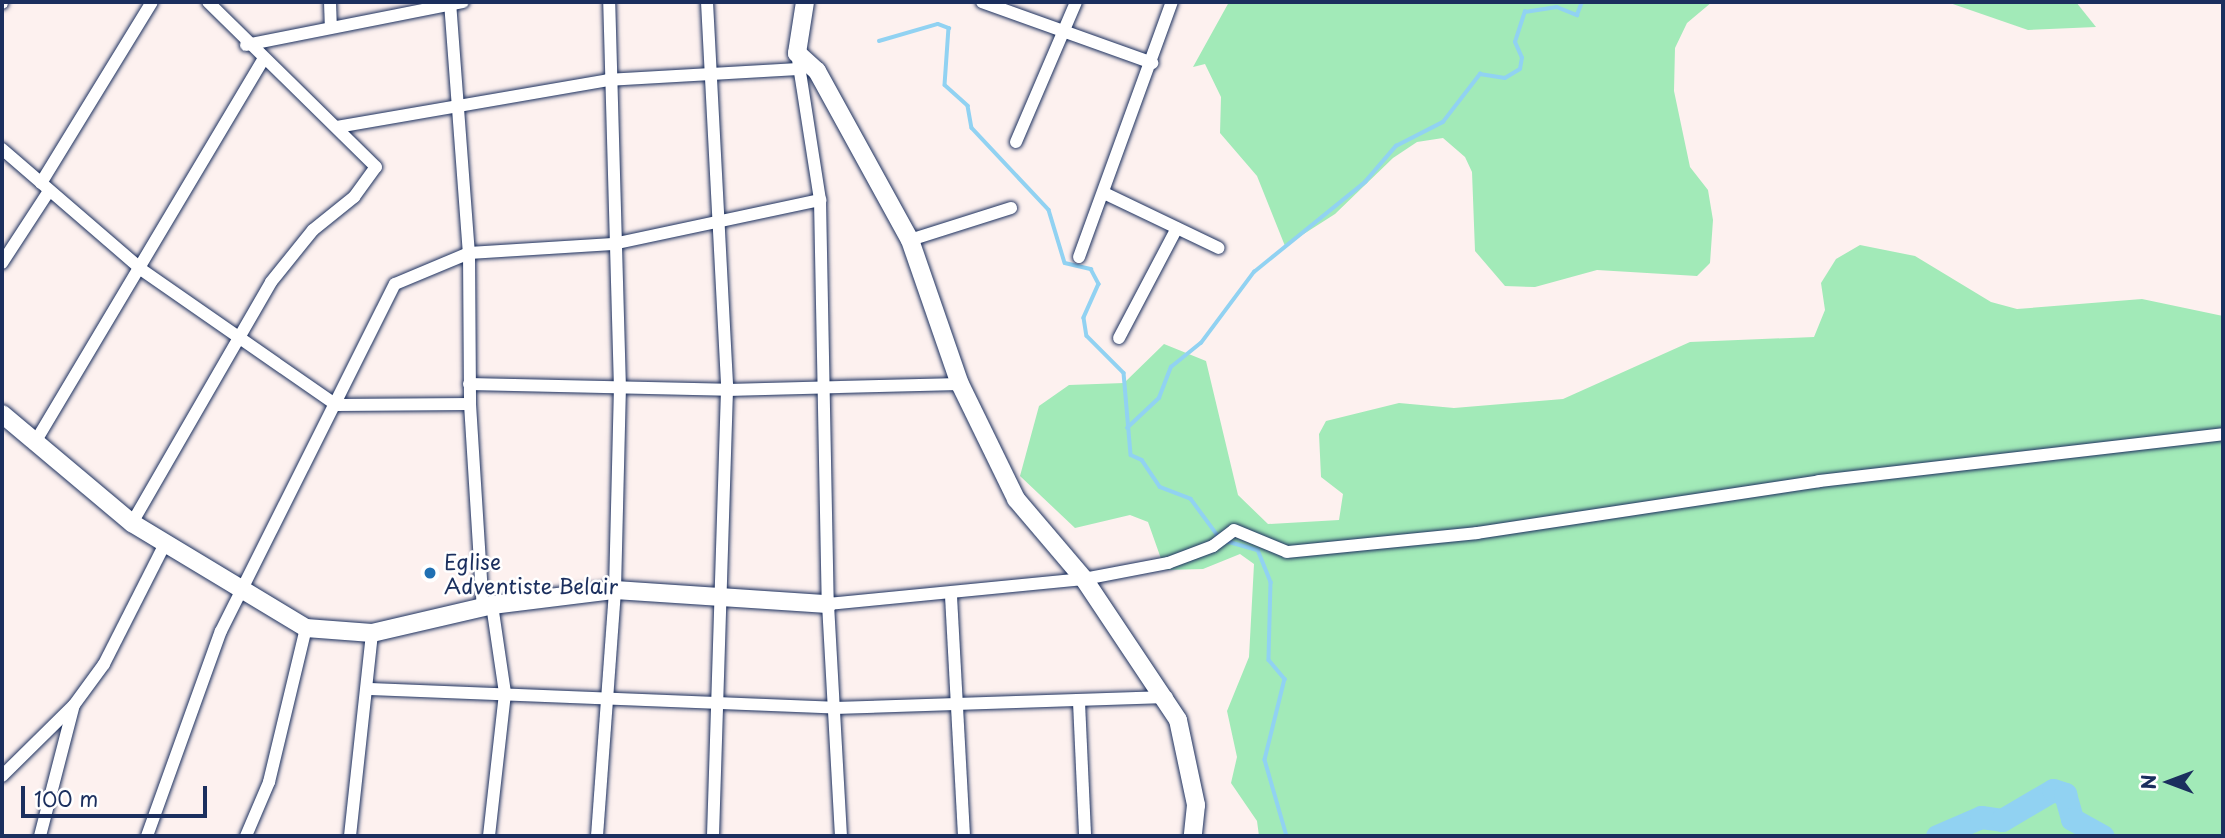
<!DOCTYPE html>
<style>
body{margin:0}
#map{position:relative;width:2225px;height:838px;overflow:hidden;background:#fdf1ef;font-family:"Playpen Sans",sans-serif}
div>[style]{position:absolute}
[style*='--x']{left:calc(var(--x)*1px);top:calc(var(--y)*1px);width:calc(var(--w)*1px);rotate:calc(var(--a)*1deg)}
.green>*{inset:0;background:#a2eab8}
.stream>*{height:3.5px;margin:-1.75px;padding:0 1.75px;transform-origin:1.75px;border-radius:1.75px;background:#91d2f2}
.river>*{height:23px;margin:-11.5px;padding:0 11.5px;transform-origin:11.5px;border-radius:11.5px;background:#91d2f2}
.roads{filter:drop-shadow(0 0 2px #1b2f5e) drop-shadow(0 0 2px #1b2f5e)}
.street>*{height:12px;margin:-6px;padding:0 6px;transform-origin:6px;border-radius:6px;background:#fff}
.secondary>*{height:18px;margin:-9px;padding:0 9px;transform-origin:9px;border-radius:9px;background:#fff}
.dots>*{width:19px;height:19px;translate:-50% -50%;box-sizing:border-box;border:4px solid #fff;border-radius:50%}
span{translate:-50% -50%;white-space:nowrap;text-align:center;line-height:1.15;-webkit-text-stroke:5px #fff;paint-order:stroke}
.poi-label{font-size:21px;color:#1b2f5e}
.left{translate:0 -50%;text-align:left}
.frame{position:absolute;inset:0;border:4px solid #1b2f5e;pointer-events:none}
.north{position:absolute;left:2134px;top:747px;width:70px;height:70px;-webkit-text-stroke:5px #fff;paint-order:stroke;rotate:270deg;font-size:19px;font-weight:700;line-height:28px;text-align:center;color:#1b2f5e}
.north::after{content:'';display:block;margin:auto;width:24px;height:32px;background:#1b2f5e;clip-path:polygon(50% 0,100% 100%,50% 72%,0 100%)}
.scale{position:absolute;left:21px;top:786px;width:186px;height:32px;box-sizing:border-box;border:4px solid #1b2f5e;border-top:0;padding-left:9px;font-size:21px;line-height:24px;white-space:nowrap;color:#1b2f5e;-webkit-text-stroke:5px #fff;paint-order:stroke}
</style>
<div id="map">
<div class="green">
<i style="clip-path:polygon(1229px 2px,1712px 2px,1687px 23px,1675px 48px,1674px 91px,1690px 167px,1708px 190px,1713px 220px,1710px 263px,1697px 276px,1597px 270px,1535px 287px,1505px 286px,1475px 251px,1472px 172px,1465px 157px,1443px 138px,1417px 142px,1393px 158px,1335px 214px,1285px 246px,1257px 176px,1220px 133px,1221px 97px,1205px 64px,1193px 67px)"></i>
<i style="clip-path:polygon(1947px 2px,2076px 2px,2096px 27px,2028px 30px)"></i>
<i style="clip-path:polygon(1860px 245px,1915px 256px,1991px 302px,2017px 309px,2142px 299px,2223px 316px,2223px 836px,1259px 836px,1257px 821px,1231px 783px,1237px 757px,1227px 711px,1249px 657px,1254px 564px,1240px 554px,1203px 569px,1165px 570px,1148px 522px,1130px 515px,1075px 528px,1020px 476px,1039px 406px,1069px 385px,1124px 383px,1164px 344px,1206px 361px,1238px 495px,1268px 524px,1339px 520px,1343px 494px,1321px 477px,1319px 434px,1326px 421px,1399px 403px,1454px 408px,1563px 399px,1690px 342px,1814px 337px,1825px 310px,1821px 283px,1836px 259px)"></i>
</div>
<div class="stream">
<i style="--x:879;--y:41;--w:61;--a:-16.1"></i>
<i style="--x:938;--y:24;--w:12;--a:20"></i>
<i style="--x:949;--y:28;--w:57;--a:94"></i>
<i style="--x:945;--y:85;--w:31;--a:42"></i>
<i style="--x:968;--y:106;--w:22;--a:80"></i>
<i style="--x:972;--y:128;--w:112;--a:46.8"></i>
<i style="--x:1049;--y:210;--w:55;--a:73.2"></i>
<i style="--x:1065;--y:263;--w:27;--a:13"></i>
<i style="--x:1091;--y:269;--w:17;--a:62"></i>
<i style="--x:1099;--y:284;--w:37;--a:114"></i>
<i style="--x:1084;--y:318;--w:18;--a:81"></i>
<i style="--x:1087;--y:336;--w:52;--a:45"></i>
<i style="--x:1124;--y:373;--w:82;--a:85.1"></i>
<i style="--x:1131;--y:455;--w:12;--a:24"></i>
<i style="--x:1142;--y:460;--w:32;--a:56"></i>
<i style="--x:1160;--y:487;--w:33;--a:21"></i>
<i style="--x:1191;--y:499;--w:47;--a:53.6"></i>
<i style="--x:1127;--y:428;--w:44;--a:-43.2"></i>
<i style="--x:1159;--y:398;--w:33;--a:-69"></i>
<i style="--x:1171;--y:367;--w:38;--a:-39"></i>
<i style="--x:1201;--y:343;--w:89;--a:-53.3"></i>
<i style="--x:1254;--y:272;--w:143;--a:-39"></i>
<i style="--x:1365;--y:182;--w:48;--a:-49.3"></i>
<i style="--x:1396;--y:146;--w:53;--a:-27.1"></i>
<i style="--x:1443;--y:122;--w:61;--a:-52.4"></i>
<i style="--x:1480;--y:74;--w:25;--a:9"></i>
<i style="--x:1505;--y:78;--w:17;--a:-31"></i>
<i style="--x:1520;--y:69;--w:11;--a:-80"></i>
<i style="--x:1522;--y:58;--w:17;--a:-114"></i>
<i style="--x:1515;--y:42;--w:32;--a:-72"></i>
<i style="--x:1525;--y:12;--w:32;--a:-9"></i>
<i style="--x:1557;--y:7;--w:22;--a:22"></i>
<i style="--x:1577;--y:15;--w:14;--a:-69"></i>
<i style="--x:1226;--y:541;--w:33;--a:16"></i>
<i style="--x:1258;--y:550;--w:35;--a:68"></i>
<i style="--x:1271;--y:582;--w:78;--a:91.5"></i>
<i style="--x:1269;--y:660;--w:25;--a:50"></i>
<i style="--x:1285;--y:679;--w:83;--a:103.9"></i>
<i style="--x:1265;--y:760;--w:79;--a:73.9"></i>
</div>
<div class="river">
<i style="--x:1937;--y:836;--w:48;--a:-23.4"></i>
<i style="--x:1981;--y:817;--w:21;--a:8"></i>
<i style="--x:2002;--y:820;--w:59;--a:-30.5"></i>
<i style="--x:2053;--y:790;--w:13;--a:18"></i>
<i style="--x:2065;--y:794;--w:26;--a:74"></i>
<i style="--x:2072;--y:819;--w:35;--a:29"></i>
</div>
<div class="roads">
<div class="street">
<i style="--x:330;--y:2;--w:25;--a:88"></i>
<i style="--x:450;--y:2;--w:252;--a:85.7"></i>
<i style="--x:469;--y:253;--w:151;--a:89.6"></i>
<i style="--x:470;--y:404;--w:204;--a:86.4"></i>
<i style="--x:707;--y:2;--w:389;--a:87"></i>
<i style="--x:727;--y:390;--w:446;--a:91.8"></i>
<i style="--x:982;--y:2;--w:181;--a:19.7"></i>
<i style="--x:2;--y:3;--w:1;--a:-90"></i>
<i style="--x:246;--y:45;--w:221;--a:-11.2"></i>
<i style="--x:797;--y:53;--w:149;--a:81.1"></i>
<i style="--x:820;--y:200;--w:404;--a:88.9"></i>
<i style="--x:828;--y:604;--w:232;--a:86.8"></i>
<i style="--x:337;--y:127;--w:275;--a:-9.8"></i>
<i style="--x:608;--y:80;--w:189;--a:-3.3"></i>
<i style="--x:1016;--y:142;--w:152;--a:-66.8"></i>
<i style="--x:2;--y:149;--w:185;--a:40.8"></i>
<i style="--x:142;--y:270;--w:236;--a:34.8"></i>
<i style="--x:336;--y:405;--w:134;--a:-0.4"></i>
<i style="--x:41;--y:183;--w:212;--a:-58.5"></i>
<i style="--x:1104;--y:193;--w:127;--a:25.6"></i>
<i style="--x:910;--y:240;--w:106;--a:-17.6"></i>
<i style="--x:1079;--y:257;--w:271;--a:-70"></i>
<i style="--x:2;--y:263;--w:86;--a:-56.9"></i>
<i style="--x:1119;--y:338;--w:124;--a:-62.2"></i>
<i style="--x:469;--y:384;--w:258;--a:1.3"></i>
<i style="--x:727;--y:390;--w:233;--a:-1.5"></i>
<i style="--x:34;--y:444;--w:446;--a:-59.2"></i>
<i style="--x:132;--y:523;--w:278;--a:-60"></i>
<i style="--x:271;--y:282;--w:67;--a:-51.1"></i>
<i style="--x:313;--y:230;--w:53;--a:-38.8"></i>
<i style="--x:354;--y:197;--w:37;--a:-54"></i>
<i style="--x:376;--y:167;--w:235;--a:-135.5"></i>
<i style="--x:951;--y:596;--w:240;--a:86.9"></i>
<i style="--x:828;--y:604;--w:257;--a:-5.6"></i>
<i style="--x:1084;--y:579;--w:86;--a:-10.8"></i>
<i style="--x:1168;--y:563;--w:48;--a:-20.7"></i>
<i style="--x:1213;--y:546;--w:26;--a:-37"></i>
<i style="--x:1234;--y:530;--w:57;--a:22.5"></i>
<i style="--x:1287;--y:552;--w:191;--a:-5.7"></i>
<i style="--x:1477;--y:533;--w:346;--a:-8.6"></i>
<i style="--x:1819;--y:481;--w:407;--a:-6.6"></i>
<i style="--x:370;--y:689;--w:464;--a:2.3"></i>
<i style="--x:834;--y:708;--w:333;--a:-1.9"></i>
<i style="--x:1079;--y:702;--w:134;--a:87.4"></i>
<i style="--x:2;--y:776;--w:101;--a:-44.6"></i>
<i style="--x:74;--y:705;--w:51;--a:-53.8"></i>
<i style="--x:104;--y:664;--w:135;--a:-63.1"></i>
<i style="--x:40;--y:836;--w:135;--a:-75.5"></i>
<i style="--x:147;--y:836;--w:218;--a:-70.2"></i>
<i style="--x:221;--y:631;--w:388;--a:-63.4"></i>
<i style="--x:395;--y:284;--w:80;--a:-22.7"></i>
<i style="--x:469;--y:253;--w:144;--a:-3.6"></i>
<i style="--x:613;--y:244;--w:212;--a:-12"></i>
<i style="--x:246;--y:836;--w:59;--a:-66.9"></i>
<i style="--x:269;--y:782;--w:158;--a:-76.5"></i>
<i style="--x:350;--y:836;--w:204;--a:-83.8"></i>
<i style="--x:489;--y:836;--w:144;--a:-83.6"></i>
<i style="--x:505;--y:693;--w:89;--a:-98.4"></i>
<i style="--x:597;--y:836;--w:247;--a:-85.8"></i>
<i style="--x:615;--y:590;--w:201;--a:-88.6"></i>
<i style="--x:620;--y:389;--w:387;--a:-91.6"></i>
</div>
<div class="secondary">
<i style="--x:805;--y:2;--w:52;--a:98.9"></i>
<i style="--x:797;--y:53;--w:27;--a:42"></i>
<i style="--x:817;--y:71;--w:193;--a:61.2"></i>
<i style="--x:910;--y:240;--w:152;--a:70.9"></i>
<i style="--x:960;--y:384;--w:128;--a:64"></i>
<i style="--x:1016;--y:499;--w:105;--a:49.6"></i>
<i style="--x:1084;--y:579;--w:169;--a:56.3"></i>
<i style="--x:1178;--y:720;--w:87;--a:78"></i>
<i style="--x:1196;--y:805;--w:31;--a:96"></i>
<i style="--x:2;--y:414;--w:170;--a:40"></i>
<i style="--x:132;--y:523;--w:203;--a:31.1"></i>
<i style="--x:306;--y:628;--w:66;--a:4.3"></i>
<i style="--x:372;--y:633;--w:123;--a:-13.1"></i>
<i style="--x:492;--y:605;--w:124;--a:-7"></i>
<i style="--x:615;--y:590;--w:213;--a:3.8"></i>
</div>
</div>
<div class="dots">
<i style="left:430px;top:573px;background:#1f6fb2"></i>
</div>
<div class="poi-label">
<span class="left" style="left:444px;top:573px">Eglise<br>Adventiste Belair</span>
</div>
<div class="frame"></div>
<div class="north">N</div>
<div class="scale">100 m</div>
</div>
